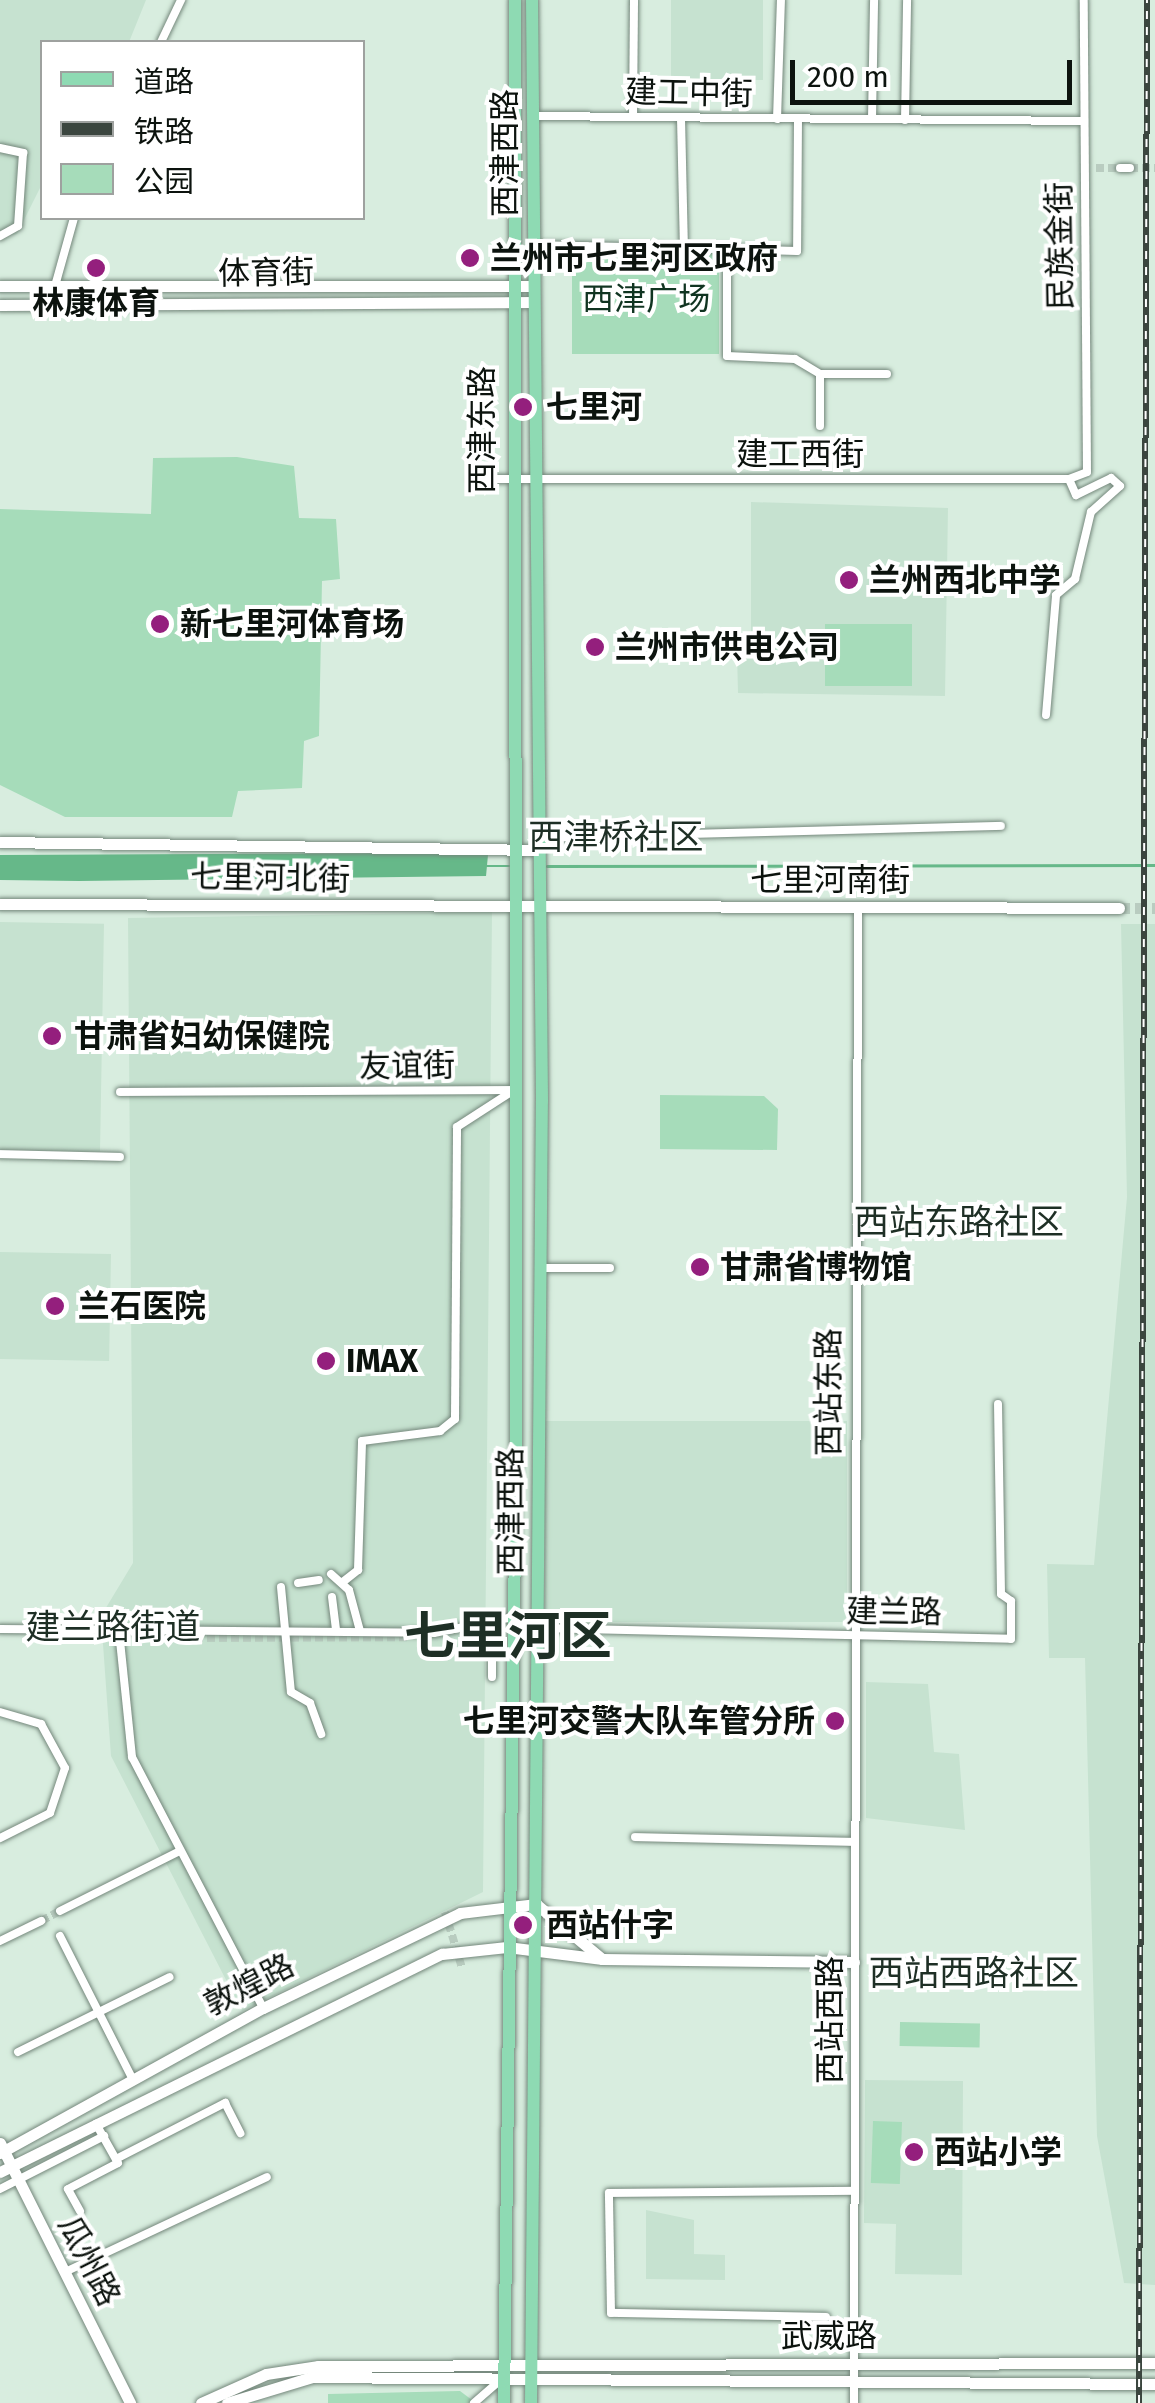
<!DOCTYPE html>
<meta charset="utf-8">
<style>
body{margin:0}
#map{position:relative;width:1155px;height:2403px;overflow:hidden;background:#d8eddf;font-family:"Fira Sans","Noto Sans SC",sans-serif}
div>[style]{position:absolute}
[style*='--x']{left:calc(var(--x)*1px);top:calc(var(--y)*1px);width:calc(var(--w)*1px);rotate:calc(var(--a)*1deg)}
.built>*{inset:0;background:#c6e2d0;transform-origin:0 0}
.green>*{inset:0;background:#a6dcba;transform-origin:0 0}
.water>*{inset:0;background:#66b889}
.stream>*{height:2.5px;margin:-1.25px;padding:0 1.25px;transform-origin:1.25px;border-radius:1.25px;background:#66b889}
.street-tunnel>*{height:8px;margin-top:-4px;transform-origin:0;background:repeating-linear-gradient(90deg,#b9ccc0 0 8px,transparent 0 12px)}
.secondary-tunnel>*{height:11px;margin-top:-5.5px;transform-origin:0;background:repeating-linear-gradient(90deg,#b9ccc0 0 11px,transparent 0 16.5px)}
.roads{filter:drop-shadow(0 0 2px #74877b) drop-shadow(0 0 2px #74877b)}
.street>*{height:8px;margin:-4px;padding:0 4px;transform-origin:4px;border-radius:4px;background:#fff}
.secondary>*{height:11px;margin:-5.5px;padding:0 5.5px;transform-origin:5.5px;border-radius:5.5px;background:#fff}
.primary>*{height:12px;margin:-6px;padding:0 6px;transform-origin:6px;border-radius:6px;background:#8edab3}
.rail>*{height:6px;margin-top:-3px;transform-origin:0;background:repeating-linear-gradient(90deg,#fff 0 8px,#3b463f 0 16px);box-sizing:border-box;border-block:2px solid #3b463f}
.dots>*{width:28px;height:28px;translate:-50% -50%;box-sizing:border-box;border:5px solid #fff;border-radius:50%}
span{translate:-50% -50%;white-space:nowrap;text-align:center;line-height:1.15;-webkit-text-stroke:8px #fff;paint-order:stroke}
.street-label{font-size:32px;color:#0c130e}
.poi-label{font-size:32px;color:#0c130e;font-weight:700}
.left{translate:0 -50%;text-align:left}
.right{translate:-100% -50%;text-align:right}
.park-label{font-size:32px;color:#103421}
.neighbourhood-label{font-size:35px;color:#1e2f25}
.town-label{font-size:52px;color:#1e2f25;font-weight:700}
.legend{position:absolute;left:40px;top:40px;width:325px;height:180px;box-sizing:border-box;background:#fff;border:2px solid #9ea19f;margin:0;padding:12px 18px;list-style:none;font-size:30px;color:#0c130e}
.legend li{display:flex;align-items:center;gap:20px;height:50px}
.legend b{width:50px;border:2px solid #9ea19f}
.scale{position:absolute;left:790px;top:60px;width:282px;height:45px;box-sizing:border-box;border:5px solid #0c130e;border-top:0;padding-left:12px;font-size:30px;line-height:35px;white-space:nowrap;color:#0c130e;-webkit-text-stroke:8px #fff;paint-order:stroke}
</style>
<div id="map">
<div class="built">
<i style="clip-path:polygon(0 0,146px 0,129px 42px,42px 42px,42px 184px,17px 234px,0 237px)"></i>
<i style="left:671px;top:0;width:92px;height:80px"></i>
<i style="clip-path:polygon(751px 502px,948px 508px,945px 696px,738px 693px,737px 653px,751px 651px)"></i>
<i style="clip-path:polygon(492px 912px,483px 1892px,242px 2011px,111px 1756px,101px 1616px,133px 1563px,128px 918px)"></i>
<i style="left:0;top:922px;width:104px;height:228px;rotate:1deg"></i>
<i style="clip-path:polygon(1121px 924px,1155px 924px,1155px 2285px,1124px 2283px,1097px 2136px,1085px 1658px,1049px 1658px,1047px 1564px,1094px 1565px,1127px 1197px)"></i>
<i style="left:0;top:1252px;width:111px;height:107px;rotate:1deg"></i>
<i style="left:545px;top:1421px;width:302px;height:201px"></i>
<i style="clip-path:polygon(866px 1682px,928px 1684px,934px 1752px,959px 1754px,965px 1830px,866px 1818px)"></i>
<i style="clip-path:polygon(865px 2080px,963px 2081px,962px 2275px,895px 2274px,896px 2224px,864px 2223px)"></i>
<i style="clip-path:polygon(646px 2210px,694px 2220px,694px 2254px,725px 2255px,725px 2280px,646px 2279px)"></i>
</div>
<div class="green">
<i style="left:719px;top:244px;width:110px;height:147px;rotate:90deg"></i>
<i style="clip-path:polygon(237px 457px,294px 466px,299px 518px,336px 519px,340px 579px,322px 581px,319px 736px,304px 741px,302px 788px,238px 791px,232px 817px,65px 817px,0 785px,0 509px,151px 514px,153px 458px)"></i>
<i style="left:825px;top:624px;width:87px;height:62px"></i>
<i style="clip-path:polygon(660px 1095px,764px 1096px,778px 1109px,777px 1150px,660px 1149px)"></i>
<i style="left:900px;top:2022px;width:80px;height:24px;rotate:1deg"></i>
<i style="left:873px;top:2121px;width:29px;height:62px;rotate:2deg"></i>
<i style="clip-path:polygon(460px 2391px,476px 2403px,328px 2403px,328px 2394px)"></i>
</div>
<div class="water">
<i style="clip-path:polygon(0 855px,449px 853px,488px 855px,486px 876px,79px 881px,0 880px)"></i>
</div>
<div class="stream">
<i style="--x:487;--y:866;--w:22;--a:0"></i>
<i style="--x:547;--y:866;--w:608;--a:-0.09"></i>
</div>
<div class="street-tunnel">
<i style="--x:1096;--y:168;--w:24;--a:0"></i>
<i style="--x:1130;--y:168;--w:25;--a:0"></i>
<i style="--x:171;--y:1638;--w:240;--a:-0.2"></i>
<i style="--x:445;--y:1912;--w:59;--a:73.1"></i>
<i style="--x:41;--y:1921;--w:21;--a:-28"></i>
</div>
<div class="secondary-tunnel">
<i style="--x:1119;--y:908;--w:36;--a:0"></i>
</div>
<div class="roads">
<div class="street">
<i style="--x:161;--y:42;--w:47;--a:-64.5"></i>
<i style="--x:534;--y:116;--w:550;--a:0.52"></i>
<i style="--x:633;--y:117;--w:117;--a:-89.5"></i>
<i style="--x:681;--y:118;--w:130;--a:88.7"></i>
<i style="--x:777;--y:119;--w:119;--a:-88.1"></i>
<i style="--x:798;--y:119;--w:132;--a:90.4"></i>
<i style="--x:797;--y:251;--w:70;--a:-178.4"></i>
<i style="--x:727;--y:249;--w:107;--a:90"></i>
<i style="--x:727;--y:356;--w:68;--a:2.5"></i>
<i style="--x:795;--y:359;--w:29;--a:31"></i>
<i style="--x:820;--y:374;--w:67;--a:0"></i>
<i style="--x:872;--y:119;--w:119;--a:-89"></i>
<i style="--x:905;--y:120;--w:120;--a:-89"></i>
<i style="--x:0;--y:148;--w:24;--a:12"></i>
<i style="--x:23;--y:153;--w:73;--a:93.9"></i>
<i style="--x:18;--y:226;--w:21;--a:151"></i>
<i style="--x:1120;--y:168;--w:10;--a:0"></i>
<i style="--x:533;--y:245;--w:194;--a:1.2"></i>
<i style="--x:55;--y:286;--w:71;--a:-74.4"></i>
<i style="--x:820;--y:374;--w:52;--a:90"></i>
<i style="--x:473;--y:479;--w:596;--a:0"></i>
<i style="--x:1069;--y:479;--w:19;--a:-21"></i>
<i style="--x:1087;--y:472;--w:472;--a:-90.4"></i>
<i style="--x:1046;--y:715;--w:120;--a:-85.2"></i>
<i style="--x:1056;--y:595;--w:25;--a:-40"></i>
<i style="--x:1075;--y:579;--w:69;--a:-76.6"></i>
<i style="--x:1091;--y:512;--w:39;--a:-42"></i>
<i style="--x:1120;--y:486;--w:12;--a:-138"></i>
<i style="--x:1111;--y:478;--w:39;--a:154"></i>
<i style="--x:1076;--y:495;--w:17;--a:-114"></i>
<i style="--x:540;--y:838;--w:461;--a:-1.5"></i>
<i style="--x:120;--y:1092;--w:394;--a:-0.3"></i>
<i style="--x:0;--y:1154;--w:120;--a:1.4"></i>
<i style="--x:540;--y:1268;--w:70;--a:0"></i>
<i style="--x:331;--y:1574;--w:24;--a:42"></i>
<i style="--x:349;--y:1590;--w:42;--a:75"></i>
<i style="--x:344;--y:1581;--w:18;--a:-38"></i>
<i style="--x:358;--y:1570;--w:129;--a:-88.2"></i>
<i style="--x:362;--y:1441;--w:79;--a:-7.3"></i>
<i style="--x:440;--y:1431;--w:19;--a:-39"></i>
<i style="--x:455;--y:1419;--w:292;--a:-89.6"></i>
<i style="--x:457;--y:1127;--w:68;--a:-33"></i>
<i style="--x:298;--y:1583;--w:21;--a:-8"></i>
<i style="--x:281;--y:1587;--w:105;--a:84.6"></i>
<i style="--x:291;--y:1692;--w:22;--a:30"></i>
<i style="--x:310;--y:1703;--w:33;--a:70"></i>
<i style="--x:332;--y:1597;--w:34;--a:83"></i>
<i style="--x:492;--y:1621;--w:56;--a:90"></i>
<i style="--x:538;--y:1628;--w:473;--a:1.3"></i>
<i style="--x:1011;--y:1639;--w:38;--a:-90"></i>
<i style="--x:1011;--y:1601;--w:12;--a:-145"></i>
<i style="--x:1001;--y:1594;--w:190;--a:-90.9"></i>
<i style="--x:0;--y:1629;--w:434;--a:0.5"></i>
<i style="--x:434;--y:1633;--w:81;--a:-11.4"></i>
<i style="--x:119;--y:1631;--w:127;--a:84.1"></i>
<i style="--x:132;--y:1757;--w:283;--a:62.4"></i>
<i style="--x:0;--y:1712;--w:43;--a:16.3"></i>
<i style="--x:41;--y:1724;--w:50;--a:61.4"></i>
<i style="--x:65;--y:1768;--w:47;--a:108.4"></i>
<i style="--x:50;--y:1813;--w:56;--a:153.4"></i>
<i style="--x:635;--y:1837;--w:219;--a:1.3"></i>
<i style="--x:60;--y:1911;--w:134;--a:-26.6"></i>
<i style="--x:60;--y:1936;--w:159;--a:63.1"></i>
<i style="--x:0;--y:1941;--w:46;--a:-26"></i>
<i style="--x:18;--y:2052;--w:169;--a:-26.3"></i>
<i style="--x:116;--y:2159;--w:123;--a:-27.2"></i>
<i style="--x:225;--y:2103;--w:34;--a:63"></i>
<i style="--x:0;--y:2189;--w:117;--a:-27"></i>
<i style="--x:80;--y:2211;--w:25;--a:-119"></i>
<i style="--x:68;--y:2189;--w:56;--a:-27.5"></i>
<i style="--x:118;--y:2163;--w:45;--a:-119.4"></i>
<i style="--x:65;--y:2272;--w:223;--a:-25.2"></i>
<i style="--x:826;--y:2317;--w:215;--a:-178.9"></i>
<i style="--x:611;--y:2313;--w:120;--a:-91"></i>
<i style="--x:609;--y:2193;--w:246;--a:-0.5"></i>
<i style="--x:474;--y:2403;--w:35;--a:-41"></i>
<i style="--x:854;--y:2403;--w:1496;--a:-89.85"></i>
</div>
<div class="secondary">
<i style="--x:0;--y:286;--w:532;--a:0"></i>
<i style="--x:0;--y:305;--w:533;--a:-0.32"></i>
<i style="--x:0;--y:842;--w:540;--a:0.85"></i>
<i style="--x:0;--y:904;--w:1119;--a:0.2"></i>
<i style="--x:0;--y:2143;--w:291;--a:63.4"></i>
<i style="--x:0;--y:2153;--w:300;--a:-28.9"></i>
<i style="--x:263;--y:2008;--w:219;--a:-25.7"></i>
<i style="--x:460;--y:1913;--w:77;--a:-6.8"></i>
<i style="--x:536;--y:1904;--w:86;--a:39.8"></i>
<i style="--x:0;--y:2172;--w:493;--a:-26.3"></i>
<i style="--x:442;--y:1954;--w:65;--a:-6.1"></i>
<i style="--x:507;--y:1947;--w:96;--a:7.2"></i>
<i style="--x:602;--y:1959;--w:252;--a:0.7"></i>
<i style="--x:201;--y:2403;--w:71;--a:-24"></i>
<i style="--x:266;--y:2374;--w:53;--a:-8.7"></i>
<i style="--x:318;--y:2366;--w:837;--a:-0.21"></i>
<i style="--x:227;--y:2403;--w:89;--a:-17"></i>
<i style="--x:312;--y:2377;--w:843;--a:0.48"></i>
</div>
<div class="primary">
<i style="--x:504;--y:2403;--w:942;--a:-89.27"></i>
<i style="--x:516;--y:1461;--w:1461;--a:-90.04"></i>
<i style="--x:531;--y:2403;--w:1302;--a:-89.52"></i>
<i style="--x:542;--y:1101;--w:1101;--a:-90.52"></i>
</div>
</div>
<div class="rail">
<i style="--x:1139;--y:2403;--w:2403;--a:-89.81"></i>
</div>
<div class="dots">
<i style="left:470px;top:258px;background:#941f7d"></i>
<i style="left:96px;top:268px;background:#941f7d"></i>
<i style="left:523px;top:407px;background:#941f7d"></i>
<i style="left:849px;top:580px;background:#941f7d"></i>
<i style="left:160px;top:624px;background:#941f7d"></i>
<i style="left:595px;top:647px;background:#941f7d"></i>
<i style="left:52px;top:1036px;background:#941f7d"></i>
<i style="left:700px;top:1267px;background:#941f7d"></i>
<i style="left:55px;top:1306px;background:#941f7d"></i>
<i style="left:326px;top:1361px;background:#941f7d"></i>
<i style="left:835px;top:1721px;background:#941f7d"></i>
<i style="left:523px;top:1925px;background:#941f7d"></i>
<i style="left:914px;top:2152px;background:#941f7d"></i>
</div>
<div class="street-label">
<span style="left:689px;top:93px;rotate:1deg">建工中街</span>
<span style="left:505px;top:153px;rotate:-90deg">西津西路</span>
<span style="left:1060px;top:246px;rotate:-91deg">民族金街</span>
<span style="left:266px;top:273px;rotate:-1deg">体育街</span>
<span style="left:482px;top:430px;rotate:-90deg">西津东路</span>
<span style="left:800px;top:454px">建工西街</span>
<span style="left:270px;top:878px;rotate:1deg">七里河北街</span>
<span style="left:830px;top:880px">七里河南街</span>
<span style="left:407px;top:1066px;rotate:-1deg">友谊街</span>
<span style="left:829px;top:1392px;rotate:-90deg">西站东路</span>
<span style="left:511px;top:1511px;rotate:-90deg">西津西路</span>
<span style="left:894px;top:1612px;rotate:1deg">建兰路</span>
<span style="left:249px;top:1985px;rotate:-27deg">敦煌路</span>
<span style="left:830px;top:2020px;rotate:-90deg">西站西路</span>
<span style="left:89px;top:2261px;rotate:63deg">瓜州路</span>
<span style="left:829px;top:2336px">武威路</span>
</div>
<div class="poi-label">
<span class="left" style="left:490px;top:258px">兰州市七里河区政府</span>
<span style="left:96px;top:303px">林康体育</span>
<span class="left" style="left:546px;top:407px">七里河</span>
<span class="left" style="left:869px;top:580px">兰州西北中学</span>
<span class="left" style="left:180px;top:624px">新七里河体育场</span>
<span class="left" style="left:615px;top:647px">兰州市供电公司</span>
<span class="left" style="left:74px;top:1036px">甘肃省妇幼保健院</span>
<span class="left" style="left:720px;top:1267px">甘肃省博物馆</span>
<span class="left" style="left:78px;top:1306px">兰石医院</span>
<span class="left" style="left:346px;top:1361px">IMAX</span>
<span class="right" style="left:815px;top:1721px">七里河交警大队车管分所</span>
<span class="left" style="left:546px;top:1925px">西站什字</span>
<span class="left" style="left:934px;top:2152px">西站小学</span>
</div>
<div class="park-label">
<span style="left:646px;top:299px">西津广场</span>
</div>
<div class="neighbourhood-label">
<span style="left:616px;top:837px">西津桥社区</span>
<span style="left:959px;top:1222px">西站东路社区</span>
<span style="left:113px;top:1627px">建兰路街道</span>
<span style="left:974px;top:1973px">西站西路社区</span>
</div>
<div class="town-label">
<span style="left:508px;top:1637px">七里河区</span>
</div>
<ul class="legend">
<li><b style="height:12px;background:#8edab3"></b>道路</li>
<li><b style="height:12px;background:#3b463f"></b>铁路</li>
<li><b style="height:28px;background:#a6dcba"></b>公园</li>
</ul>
<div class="scale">200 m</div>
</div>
